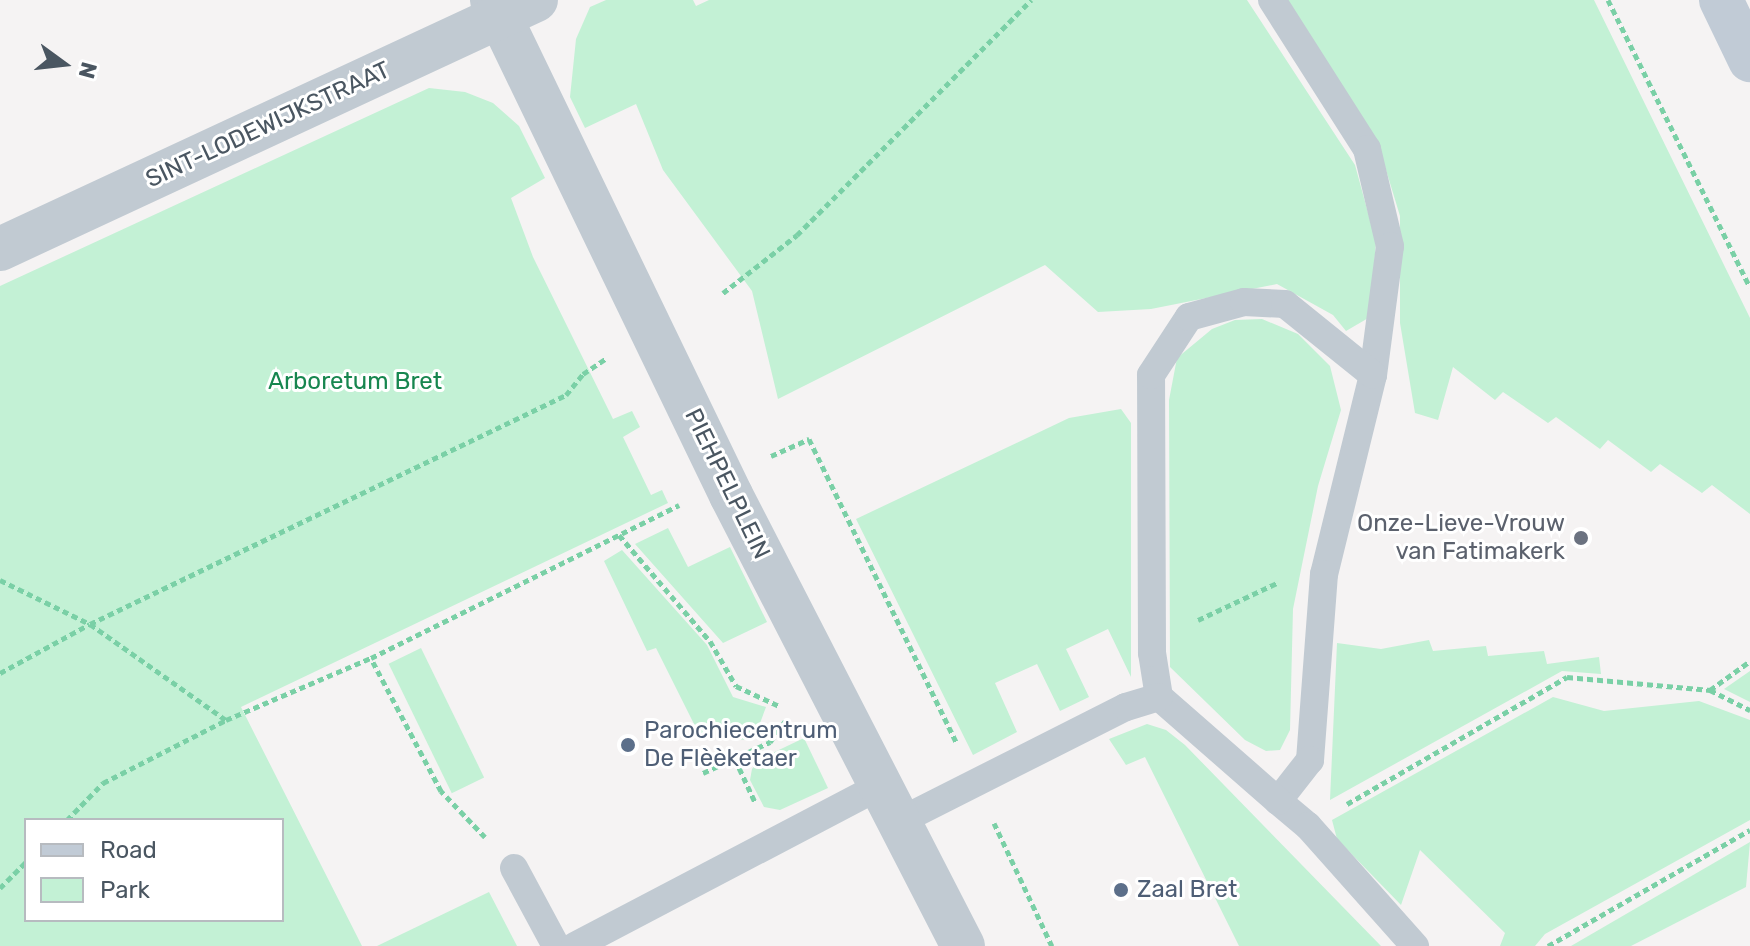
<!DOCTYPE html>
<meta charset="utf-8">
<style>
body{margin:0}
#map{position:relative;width:1750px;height:946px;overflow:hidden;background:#f5f3f3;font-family:Rubik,sans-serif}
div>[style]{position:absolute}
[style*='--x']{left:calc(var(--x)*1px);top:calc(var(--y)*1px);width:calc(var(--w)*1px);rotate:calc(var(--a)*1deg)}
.green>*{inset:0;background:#c3f1d5;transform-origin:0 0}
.path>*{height:5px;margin-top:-2.5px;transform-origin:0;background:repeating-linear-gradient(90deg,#7ad0a6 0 6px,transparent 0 10px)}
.service>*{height:28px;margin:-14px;padding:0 14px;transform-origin:14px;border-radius:14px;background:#c1cad2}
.minor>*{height:44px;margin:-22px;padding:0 22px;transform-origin:22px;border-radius:22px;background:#c1cad2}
.secondary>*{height:44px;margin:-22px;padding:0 22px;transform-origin:22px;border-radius:22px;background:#c1cbd6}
.dots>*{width:22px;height:22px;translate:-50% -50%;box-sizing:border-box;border:4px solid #fff;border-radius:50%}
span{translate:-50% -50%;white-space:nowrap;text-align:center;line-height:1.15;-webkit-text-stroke:6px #fff;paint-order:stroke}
.street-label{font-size:24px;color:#4a5661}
.park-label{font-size:24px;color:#17864f}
.worship-label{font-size:24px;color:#5b616d}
.right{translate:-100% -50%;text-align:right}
.service-label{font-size:24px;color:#4e5e75}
.left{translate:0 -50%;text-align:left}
.legend{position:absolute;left:24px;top:818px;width:260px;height:104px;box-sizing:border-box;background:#fff;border:2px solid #b7bbc0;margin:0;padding:10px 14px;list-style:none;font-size:24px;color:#4a5661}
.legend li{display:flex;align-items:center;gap:16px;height:40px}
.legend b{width:40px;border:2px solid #b7bbc0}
.north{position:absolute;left:24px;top:24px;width:80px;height:80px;-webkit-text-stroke:6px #fff;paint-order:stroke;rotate:105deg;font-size:22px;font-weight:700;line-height:32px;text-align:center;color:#4a5661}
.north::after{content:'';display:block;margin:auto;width:28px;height:36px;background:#4a5661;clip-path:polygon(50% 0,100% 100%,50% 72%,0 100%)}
</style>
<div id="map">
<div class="green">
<i style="clip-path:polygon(606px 0,693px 0,696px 6px,709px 0,1247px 0,1355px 165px,1376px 242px,1370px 317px,1346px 331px,1333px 315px,1277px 284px,1151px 309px,1098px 312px,1045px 265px,778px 399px,752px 291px,663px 170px,636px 104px,585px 128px,570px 97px,576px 39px,590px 7px)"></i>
<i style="clip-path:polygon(1286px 0,1594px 0,1750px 318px,1750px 514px,1712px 485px,1702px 493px,1660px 464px,1651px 472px,1608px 440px,1600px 449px,1556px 417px,1548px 423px,1503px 392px,1495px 400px,1453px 367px,1438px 420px,1415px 413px,1400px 323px,1400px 216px,1383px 160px)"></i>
<i style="clip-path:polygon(evenodd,429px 88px,465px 92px,493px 103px,519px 126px,545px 178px,511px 198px,533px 257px,613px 419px,632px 411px,640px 427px,623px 437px,651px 495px,662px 490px,668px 503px,241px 707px,362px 946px,0 946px,0 286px,429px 88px,26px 820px,282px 820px,282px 920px,26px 920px,26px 820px)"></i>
<i style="clip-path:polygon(1262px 319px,1298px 334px,1330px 366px,1341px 410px,1318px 486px,1293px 609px,1290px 730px,1280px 750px,1266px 751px,1245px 740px,1170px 667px,1169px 400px,1177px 358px,1212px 329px,1235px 320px)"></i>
<i style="clip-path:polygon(1121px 409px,1131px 423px,1131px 677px,1108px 629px,1066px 649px,1089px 697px,1060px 711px,1037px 664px,995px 683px,1017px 732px,973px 755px,856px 519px,1069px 418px)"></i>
<i style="clip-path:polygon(668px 528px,688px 567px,730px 547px,767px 622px,723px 643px,635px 544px)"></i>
<i style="clip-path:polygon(622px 550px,707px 645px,733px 697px,766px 707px,756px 734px,745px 740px,732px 738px,718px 727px,700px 736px,656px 648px,647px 651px,604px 561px)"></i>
<i style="clip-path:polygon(1429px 640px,1433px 651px,1486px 646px,1488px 656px,1544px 651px,1547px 664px,1599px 657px,1601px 674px,1562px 671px,1330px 800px,1337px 643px,1381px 649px)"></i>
<i style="left:421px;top:648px;width:144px;height:36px;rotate:64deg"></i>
<i style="clip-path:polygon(1750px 671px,1750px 702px,1724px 689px)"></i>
<i style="clip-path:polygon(1553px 697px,1604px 711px,1699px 701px,1750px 720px,1750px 820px,1545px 934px,1535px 946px,1500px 946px,1505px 933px,1420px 850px,1401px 905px,1337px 839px,1332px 820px)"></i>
<i style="clip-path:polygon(1147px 724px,1166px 730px,1185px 745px,1381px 946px,1239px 946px,1145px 757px,1126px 765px,1109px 739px)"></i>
<i style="clip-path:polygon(804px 738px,828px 788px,780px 810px,764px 807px,750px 780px,752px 769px,760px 759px)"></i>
<i style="clip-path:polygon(1750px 842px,1746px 887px,1631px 946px,1571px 946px)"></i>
<i style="clip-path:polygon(489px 892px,517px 946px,377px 946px)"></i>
</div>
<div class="path">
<i style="--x:1608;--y:0;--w:320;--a:63.7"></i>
<i style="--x:723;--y:293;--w:94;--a:-38.1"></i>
<i style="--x:797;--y:235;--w:332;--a:-45.1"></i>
<i style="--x:771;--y:456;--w:42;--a:-24.1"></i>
<i style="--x:809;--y:439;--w:337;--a:64.1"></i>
<i style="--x:619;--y:535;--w:140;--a:49.4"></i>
<i style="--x:710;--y:641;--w:52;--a:60"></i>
<i style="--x:736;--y:686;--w:47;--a:24.9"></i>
<i style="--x:0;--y:580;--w:100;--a:26.1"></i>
<i style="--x:90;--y:624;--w:166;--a:35.2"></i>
<i style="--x:226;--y:720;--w:158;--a:-23.2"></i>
<i style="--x:1198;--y:620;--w:89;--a:-25.1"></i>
<i style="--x:0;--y:673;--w:102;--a:-28.6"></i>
<i style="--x:90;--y:624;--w:528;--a:-25.69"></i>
<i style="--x:566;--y:395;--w:27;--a:-51"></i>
<i style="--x:583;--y:374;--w:29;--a:-34"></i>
<i style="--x:1710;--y:690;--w:45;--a:26.6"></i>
<i style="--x:735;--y:759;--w:47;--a:65.1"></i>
<i style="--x:703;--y:773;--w:74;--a:-24.8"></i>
<i style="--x:770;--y:742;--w:29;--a:-54"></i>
<i style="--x:1347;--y:804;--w:254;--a:-30"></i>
<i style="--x:1567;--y:677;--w:144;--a:5.2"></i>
<i style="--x:1710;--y:690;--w:49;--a:-35.9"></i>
<i style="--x:67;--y:820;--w:52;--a:-45.8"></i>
<i style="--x:103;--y:783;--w:138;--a:-27.1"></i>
<i style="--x:994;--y:823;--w:136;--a:64.8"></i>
<i style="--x:485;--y:837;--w:64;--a:-133.7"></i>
<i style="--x:441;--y:791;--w:150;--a:-117.8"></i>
<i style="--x:371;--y:658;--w:344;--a:-26.4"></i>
<i style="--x:0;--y:888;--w:37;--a:-45"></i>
<i style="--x:1548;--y:946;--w:233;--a:-29.9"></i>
</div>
<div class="service">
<i style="--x:1272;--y:0;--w:177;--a:57.5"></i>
<i style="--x:1367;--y:149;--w:100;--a:76.7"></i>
<i style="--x:1390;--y:246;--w:130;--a:97.5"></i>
<i style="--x:1373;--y:375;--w:205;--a:103.8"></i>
<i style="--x:1324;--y:574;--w:187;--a:94.3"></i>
<i style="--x:1310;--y:760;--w:52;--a:128"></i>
<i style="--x:1278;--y:801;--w:39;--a:40"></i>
<i style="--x:1308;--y:826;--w:161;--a:48.3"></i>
<i style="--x:1278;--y:801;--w:158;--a:-138.8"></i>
<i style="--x:1159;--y:697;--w:45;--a:-99"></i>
<i style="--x:1152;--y:653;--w:278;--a:-90.2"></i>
<i style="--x:1151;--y:375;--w:69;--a:-56.8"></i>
<i style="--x:1189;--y:317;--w:57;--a:-15.3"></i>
<i style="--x:1244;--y:302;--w:41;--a:2.8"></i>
<i style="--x:1285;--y:304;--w:113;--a:38.9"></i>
<i style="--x:898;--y:822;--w:255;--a:-26.8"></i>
<i style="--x:1126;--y:707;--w:34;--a:-17"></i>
<i style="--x:514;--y:868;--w:89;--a:61.7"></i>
<i style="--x:575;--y:946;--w:342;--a:-27.7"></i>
</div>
<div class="minor">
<i style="--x:492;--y:0;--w:550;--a:64.23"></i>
<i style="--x:731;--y:495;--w:507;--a:62.78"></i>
<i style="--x:0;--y:249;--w:591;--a:-24.92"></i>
</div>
<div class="secondary">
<i style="--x:1721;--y:0;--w:67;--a:64.2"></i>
</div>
<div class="dots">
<i style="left:1581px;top:538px;background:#6b7280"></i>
<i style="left:628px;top:745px;background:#5c6f8a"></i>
<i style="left:1121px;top:890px;background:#5c6f8a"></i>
</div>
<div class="street-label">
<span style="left:268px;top:125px;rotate:-25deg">SINT-LODEWIJKSTRAAT</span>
<span style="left:727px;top:484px;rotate:64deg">PIEHPELPLEIN</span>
</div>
<div class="park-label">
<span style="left:355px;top:382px">Arboretum Bret</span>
</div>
<div class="worship-label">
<span class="right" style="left:1565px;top:538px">Onze-Lieve-Vrouw<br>van Fatimakerk</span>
</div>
<div class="service-label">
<span class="left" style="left:644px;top:745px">Parochiecentrum<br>De Flèèketaer</span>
<span class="left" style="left:1137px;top:890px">Zaal Bret</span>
</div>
<ul class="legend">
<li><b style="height:10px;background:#c1cbd6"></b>Road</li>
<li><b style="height:22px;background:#c3f1d5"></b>Park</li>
</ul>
<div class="north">N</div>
</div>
